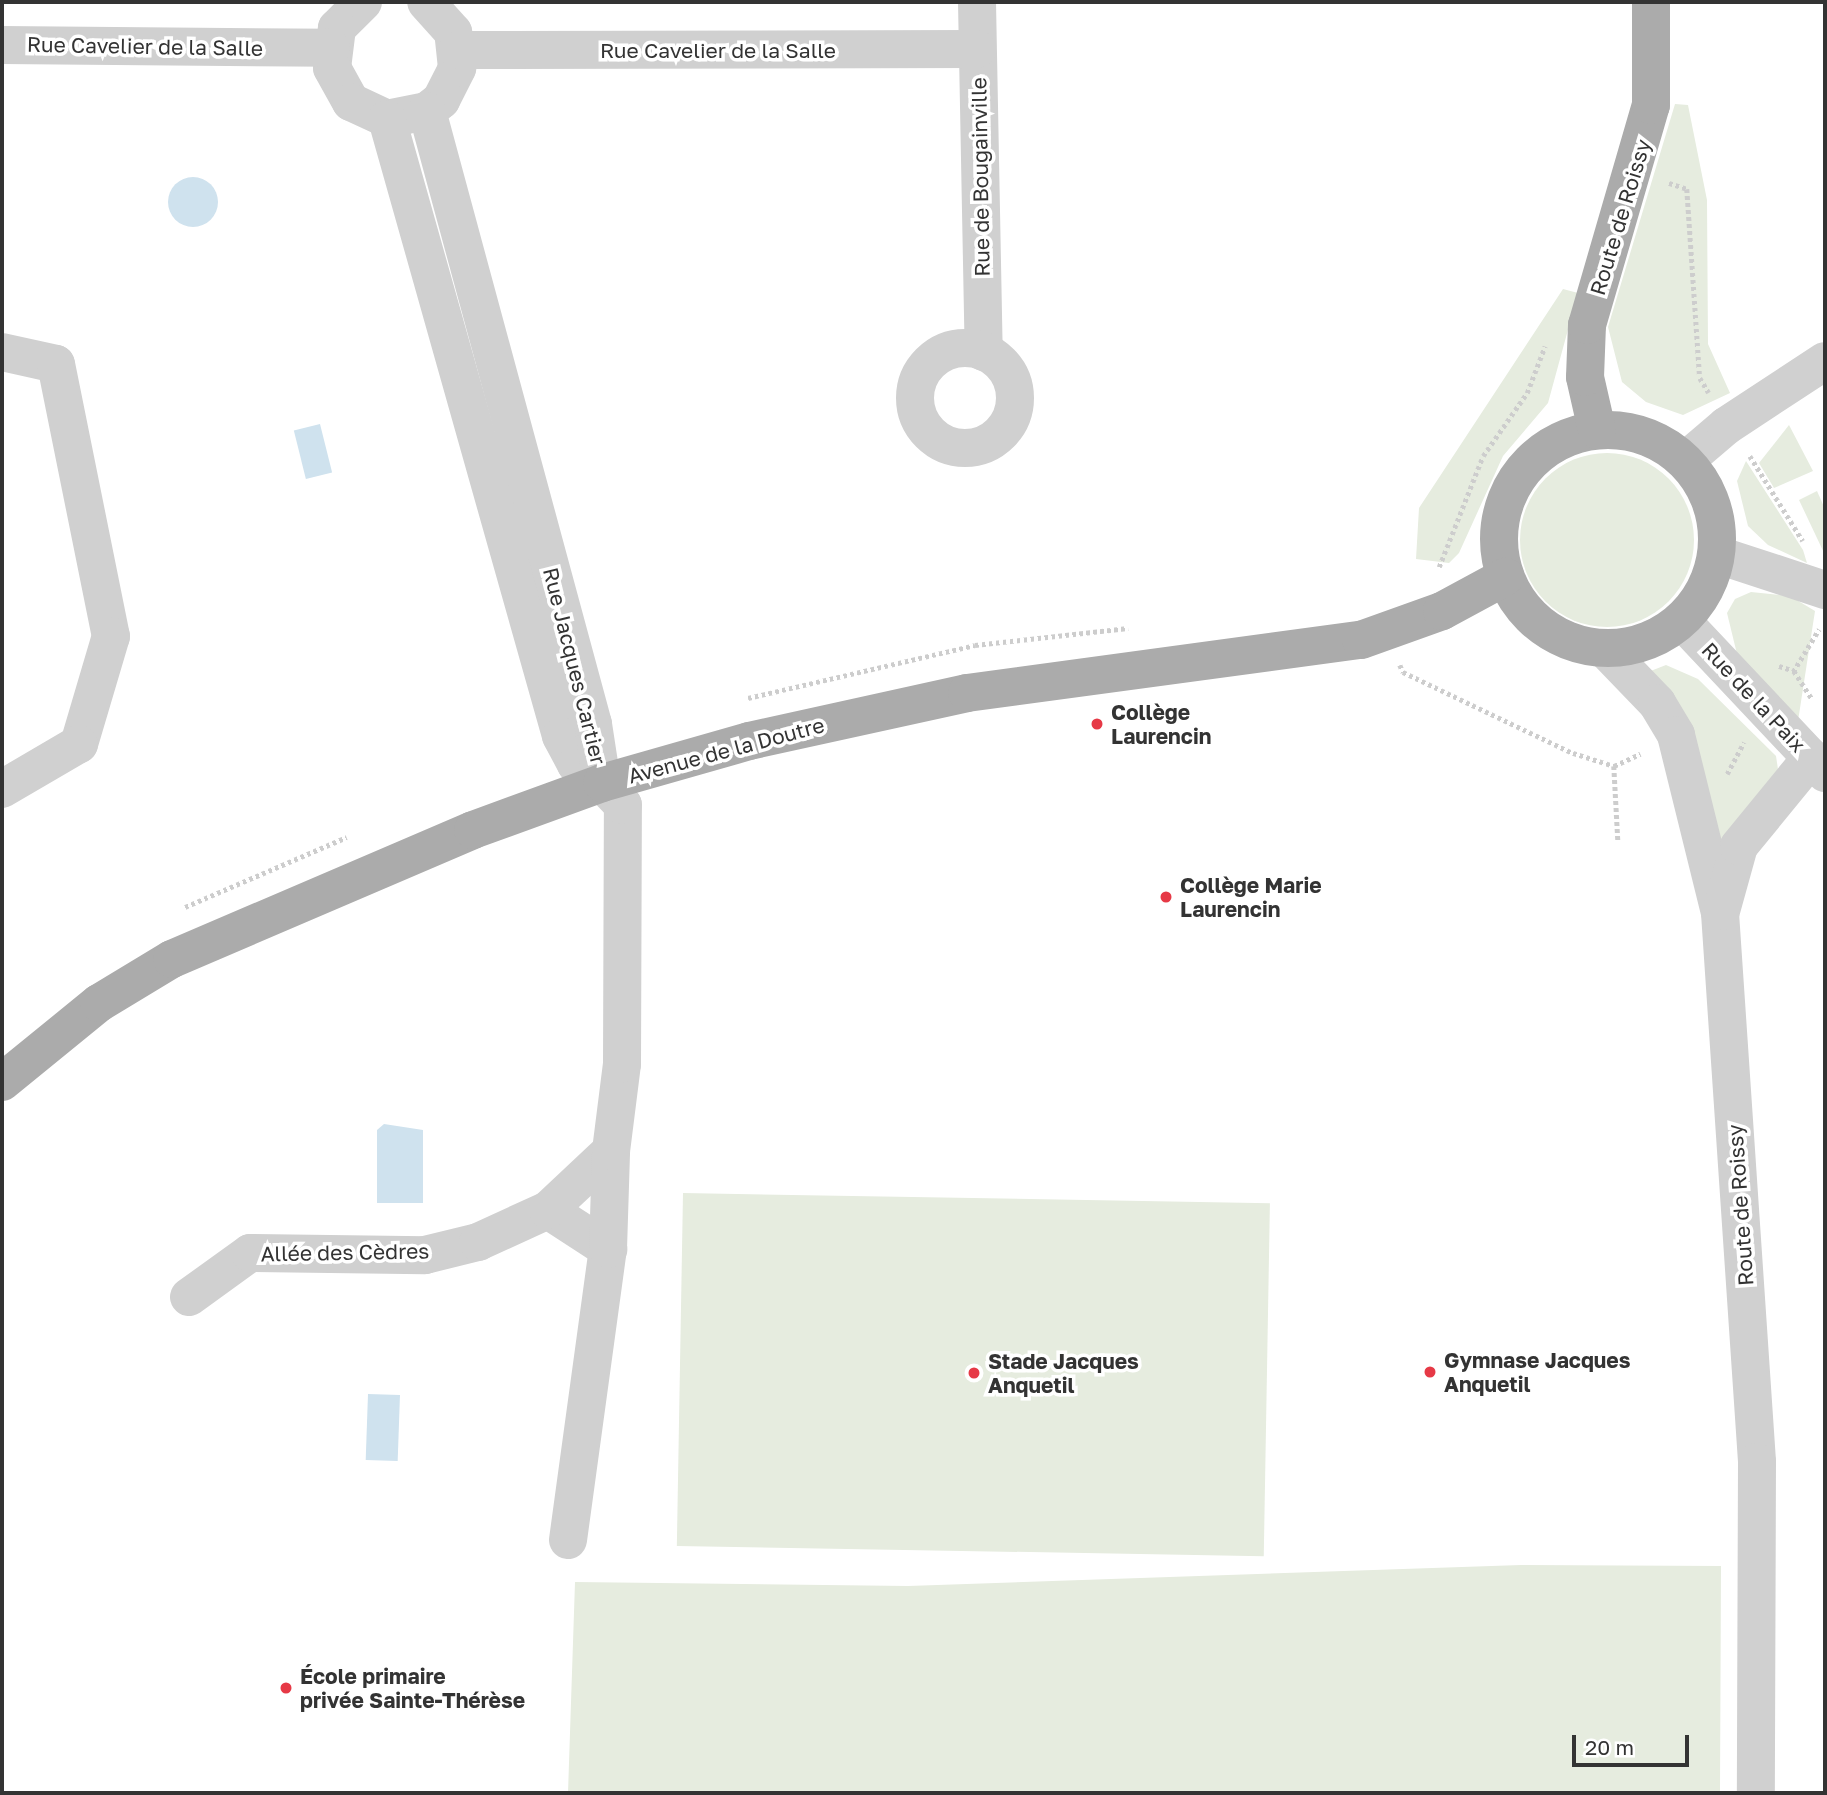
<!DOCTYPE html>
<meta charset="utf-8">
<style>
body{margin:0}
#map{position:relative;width:1827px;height:1795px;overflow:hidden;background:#fff;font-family:"Golos Text",sans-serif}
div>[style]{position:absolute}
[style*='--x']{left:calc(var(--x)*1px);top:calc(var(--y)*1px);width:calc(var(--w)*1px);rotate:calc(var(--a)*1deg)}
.green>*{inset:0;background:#e6ecdf;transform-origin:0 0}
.round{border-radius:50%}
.water>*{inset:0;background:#cfe2ee;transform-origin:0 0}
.path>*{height:4.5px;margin-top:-2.25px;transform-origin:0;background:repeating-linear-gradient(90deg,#cdcdcd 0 3.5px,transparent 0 7px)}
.minor>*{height:38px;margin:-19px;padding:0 19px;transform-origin:19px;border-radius:19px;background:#d0d0d0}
.minor>.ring{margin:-19px;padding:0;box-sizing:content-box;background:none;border:38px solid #d0d0d0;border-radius:50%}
.major>*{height:38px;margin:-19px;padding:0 19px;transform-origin:19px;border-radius:19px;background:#ababab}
.major>.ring{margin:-19px;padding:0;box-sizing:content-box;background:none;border:38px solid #ababab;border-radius:50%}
.dots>*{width:19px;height:19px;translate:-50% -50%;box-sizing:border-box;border:4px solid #fff;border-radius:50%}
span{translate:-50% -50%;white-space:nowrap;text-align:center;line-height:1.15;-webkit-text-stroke:7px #fff;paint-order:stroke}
.street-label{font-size:21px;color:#333}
.poi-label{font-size:21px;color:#333;font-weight:700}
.left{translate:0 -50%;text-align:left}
.frame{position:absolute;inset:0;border:4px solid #333;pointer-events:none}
.scale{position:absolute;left:1572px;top:1735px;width:117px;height:32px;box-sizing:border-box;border:4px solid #333;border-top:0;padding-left:9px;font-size:21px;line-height:24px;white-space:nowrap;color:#333;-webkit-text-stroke:5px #fff;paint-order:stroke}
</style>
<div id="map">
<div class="green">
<i style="clip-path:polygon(1675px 104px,1688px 105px,1707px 200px,1708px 344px,1730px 393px,1683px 415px,1646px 402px,1622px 382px,1608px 327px)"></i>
<i style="clip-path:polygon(1563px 289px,1578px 293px,1548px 403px,1503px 456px,1459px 553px,1449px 563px,1416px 559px,1419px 508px)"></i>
<i style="clip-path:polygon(1789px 425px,1813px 471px,1774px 488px,1759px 463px)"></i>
<i class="round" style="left:1520px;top:453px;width:174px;height:174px"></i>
<i style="clip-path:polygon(1746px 461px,1803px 550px,1807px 563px,1768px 545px,1748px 526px,1737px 481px)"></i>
<i style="clip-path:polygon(1817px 491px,1825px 509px,1825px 555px,1799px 500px)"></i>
<i style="clip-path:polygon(1751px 592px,1790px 596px,1815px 611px,1798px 721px,1737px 654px,1727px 613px,1735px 599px)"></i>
<i style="clip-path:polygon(1666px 665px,1698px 679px,1776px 756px,1779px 776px,1720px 848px,1648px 672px)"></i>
<i style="left:683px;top:1193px;width:587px;height:353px;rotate:1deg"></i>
<i style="clip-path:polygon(1521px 1565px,1721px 1566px,1720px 1793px,568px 1793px,575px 1582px,908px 1586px)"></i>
</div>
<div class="water">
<i class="round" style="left:168px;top:177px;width:50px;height:50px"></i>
<i style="left:320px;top:424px;width:50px;height:27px;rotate:76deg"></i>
<i style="clip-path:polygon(384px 1124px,423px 1130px,423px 1203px,377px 1203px,377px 1130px)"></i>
<i style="left:368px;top:1394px;width:32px;height:66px;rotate:2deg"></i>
</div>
<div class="path">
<i style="--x:1669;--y:183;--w:19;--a:18"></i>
<i style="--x:1687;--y:189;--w:189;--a:86.1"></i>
<i style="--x:1700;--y:378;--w:17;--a:59"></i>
<i style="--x:1750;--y:456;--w:100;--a:58.1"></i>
<i style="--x:1439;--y:567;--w:119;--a:-68.4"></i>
<i style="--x:1483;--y:456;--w:77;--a:-55.1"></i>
<i style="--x:1527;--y:393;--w:50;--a:-69"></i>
<i style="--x:1400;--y:665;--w:8;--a:67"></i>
<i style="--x:1403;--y:672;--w:188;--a:25.5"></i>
<i style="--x:1573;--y:753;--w:43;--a:17.6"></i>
<i style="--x:1614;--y:766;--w:29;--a:-25"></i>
<i style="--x:1779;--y:666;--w:16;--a:18"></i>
<i style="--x:1794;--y:671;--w:33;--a:57"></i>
<i style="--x:1793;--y:672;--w:50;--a:-58.8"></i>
<i style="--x:748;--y:698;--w:233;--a:-13.1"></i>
<i style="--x:975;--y:645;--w:154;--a:-6.3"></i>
<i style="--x:1614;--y:766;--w:75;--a:86.9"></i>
<i style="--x:1727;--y:774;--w:36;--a:-62"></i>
<i style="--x:185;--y:907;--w:176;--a:-23.4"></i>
</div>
<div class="minor">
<i style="--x:363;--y:2;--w:37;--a:135"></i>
<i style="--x:337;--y:28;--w:40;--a:97.1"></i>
<i style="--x:332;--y:68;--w:39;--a:61"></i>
<i style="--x:351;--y:102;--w:40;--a:25"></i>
<i style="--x:387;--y:119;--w:41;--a:-11.3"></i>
<i style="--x:427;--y:111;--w:18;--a:-38"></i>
<i style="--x:441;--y:100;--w:36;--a:-63"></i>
<i style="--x:457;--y:68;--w:36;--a:-96"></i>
<i style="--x:453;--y:32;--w:40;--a:-132"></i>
<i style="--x:977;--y:2;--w:350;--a:88.9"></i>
<i style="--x:2;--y:45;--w:329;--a:0.5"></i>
<i style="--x:458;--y:50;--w:519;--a:-0.11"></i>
<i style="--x:387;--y:119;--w:641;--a:74.25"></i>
<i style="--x:561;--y:736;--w:32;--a:62"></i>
<i style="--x:576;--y:764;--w:32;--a:36"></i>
<i style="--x:602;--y:783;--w:60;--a:-98.7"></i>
<i style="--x:593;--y:724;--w:635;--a:-105.15"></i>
<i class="ring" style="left:915px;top:348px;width:62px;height:62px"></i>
<i style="--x:2;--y:352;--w:55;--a:12.5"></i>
<i style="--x:56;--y:364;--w:278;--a:78.6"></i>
<i style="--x:111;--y:636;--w:113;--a:106.5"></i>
<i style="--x:79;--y:744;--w:89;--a:149.7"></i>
<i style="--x:1685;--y:461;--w:54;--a:-40.5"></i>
<i style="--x:1726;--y:426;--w:118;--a:-33.3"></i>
<i style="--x:1718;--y:555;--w:113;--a:18.1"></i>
<i style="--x:1682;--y:621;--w:209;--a:46.7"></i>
<i style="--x:1605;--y:649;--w:75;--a:46.1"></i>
<i style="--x:1657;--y:703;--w:37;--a:59"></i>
<i style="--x:1676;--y:735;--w:183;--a:76.1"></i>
<i style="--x:1720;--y:913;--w:550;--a:86.14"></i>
<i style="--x:1757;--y:1462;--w:331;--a:90.2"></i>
<i style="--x:1721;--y:911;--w:67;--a:-74.5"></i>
<i style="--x:1739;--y:846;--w:114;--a:-50.7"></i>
<i style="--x:548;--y:1210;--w:72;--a:33"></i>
<i style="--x:189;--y:1297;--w:75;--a:-35.8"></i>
<i style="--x:250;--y:1253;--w:175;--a:0.7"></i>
<i style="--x:425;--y:1255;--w:55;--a:-13.8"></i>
<i style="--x:478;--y:1242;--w:77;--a:-24.6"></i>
<i style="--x:548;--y:1210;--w:86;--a:-43.1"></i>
<i style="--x:568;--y:1540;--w:294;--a:-82.2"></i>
<i style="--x:608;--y:1249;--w:98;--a:-88.2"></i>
<i style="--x:611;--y:1151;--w:88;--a:-82.8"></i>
<i style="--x:622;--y:1064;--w:259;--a:-89.8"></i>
<i style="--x:623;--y:805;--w:30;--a:-134"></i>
</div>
<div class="major">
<i class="ring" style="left:1499px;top:430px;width:180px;height:180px"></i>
<i style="--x:1597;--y:430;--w:54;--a:-102.8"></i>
<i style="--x:1585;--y:377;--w:52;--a:-87.8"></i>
<i style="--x:1587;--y:325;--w:229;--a:-73.8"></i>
<i style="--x:1651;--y:105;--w:103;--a:-90"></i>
<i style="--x:2;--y:1082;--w:125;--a:-39.2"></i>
<i style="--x:99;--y:1003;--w:85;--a:-31.1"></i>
<i style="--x:172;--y:959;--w:327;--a:-23.2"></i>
<i style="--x:473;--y:830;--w:137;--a:-20"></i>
<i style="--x:602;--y:783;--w:153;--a:-15.9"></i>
<i style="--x:749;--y:741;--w:223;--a:-12.4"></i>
<i style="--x:967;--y:693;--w:398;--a:-7.7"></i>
<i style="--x:1361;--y:640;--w:86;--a:-19.7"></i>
<i style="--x:1442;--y:611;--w:72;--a:-28.4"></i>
</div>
<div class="dots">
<i style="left:1097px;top:724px;background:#e63946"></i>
<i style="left:1166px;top:897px;background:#e63946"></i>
<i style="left:1430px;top:1372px;background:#e63946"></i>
<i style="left:974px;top:1373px;background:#e63946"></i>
<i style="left:286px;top:1688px;background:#e63946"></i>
</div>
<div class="street-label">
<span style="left:145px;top:46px;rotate:1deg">Rue Cavelier de la Salle</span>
<span style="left:718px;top:50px">Rue Cavelier de la Salle</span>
<span style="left:980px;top:177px;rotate:-91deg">Rue de Bougainville</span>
<span style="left:1620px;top:217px;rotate:-73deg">Route de Roissy</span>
<span style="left:575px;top:666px;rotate:76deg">Rue Jacques Cartier</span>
<span style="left:1754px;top:697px;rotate:47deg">Rue de la Paix</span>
<span style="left:726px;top:750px;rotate:-15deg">Avenue de la Doutre</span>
<span style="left:1740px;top:1205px;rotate:-94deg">Route de Roissy</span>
<span style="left:345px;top:1252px;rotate:-1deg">Allée des Cèdres</span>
</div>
<div class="poi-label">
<span class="left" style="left:1111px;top:724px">Collège<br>Laurencin</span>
<span class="left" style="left:1180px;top:897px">Collège Marie<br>Laurencin</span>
<span class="left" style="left:1444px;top:1372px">Gymnase Jacques<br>Anquetil</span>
<span class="left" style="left:988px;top:1373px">Stade Jacques<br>Anquetil</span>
<span class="left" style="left:300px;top:1688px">École primaire<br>privée Sainte-Thérèse</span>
</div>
<div class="frame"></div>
<div class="scale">20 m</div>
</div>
